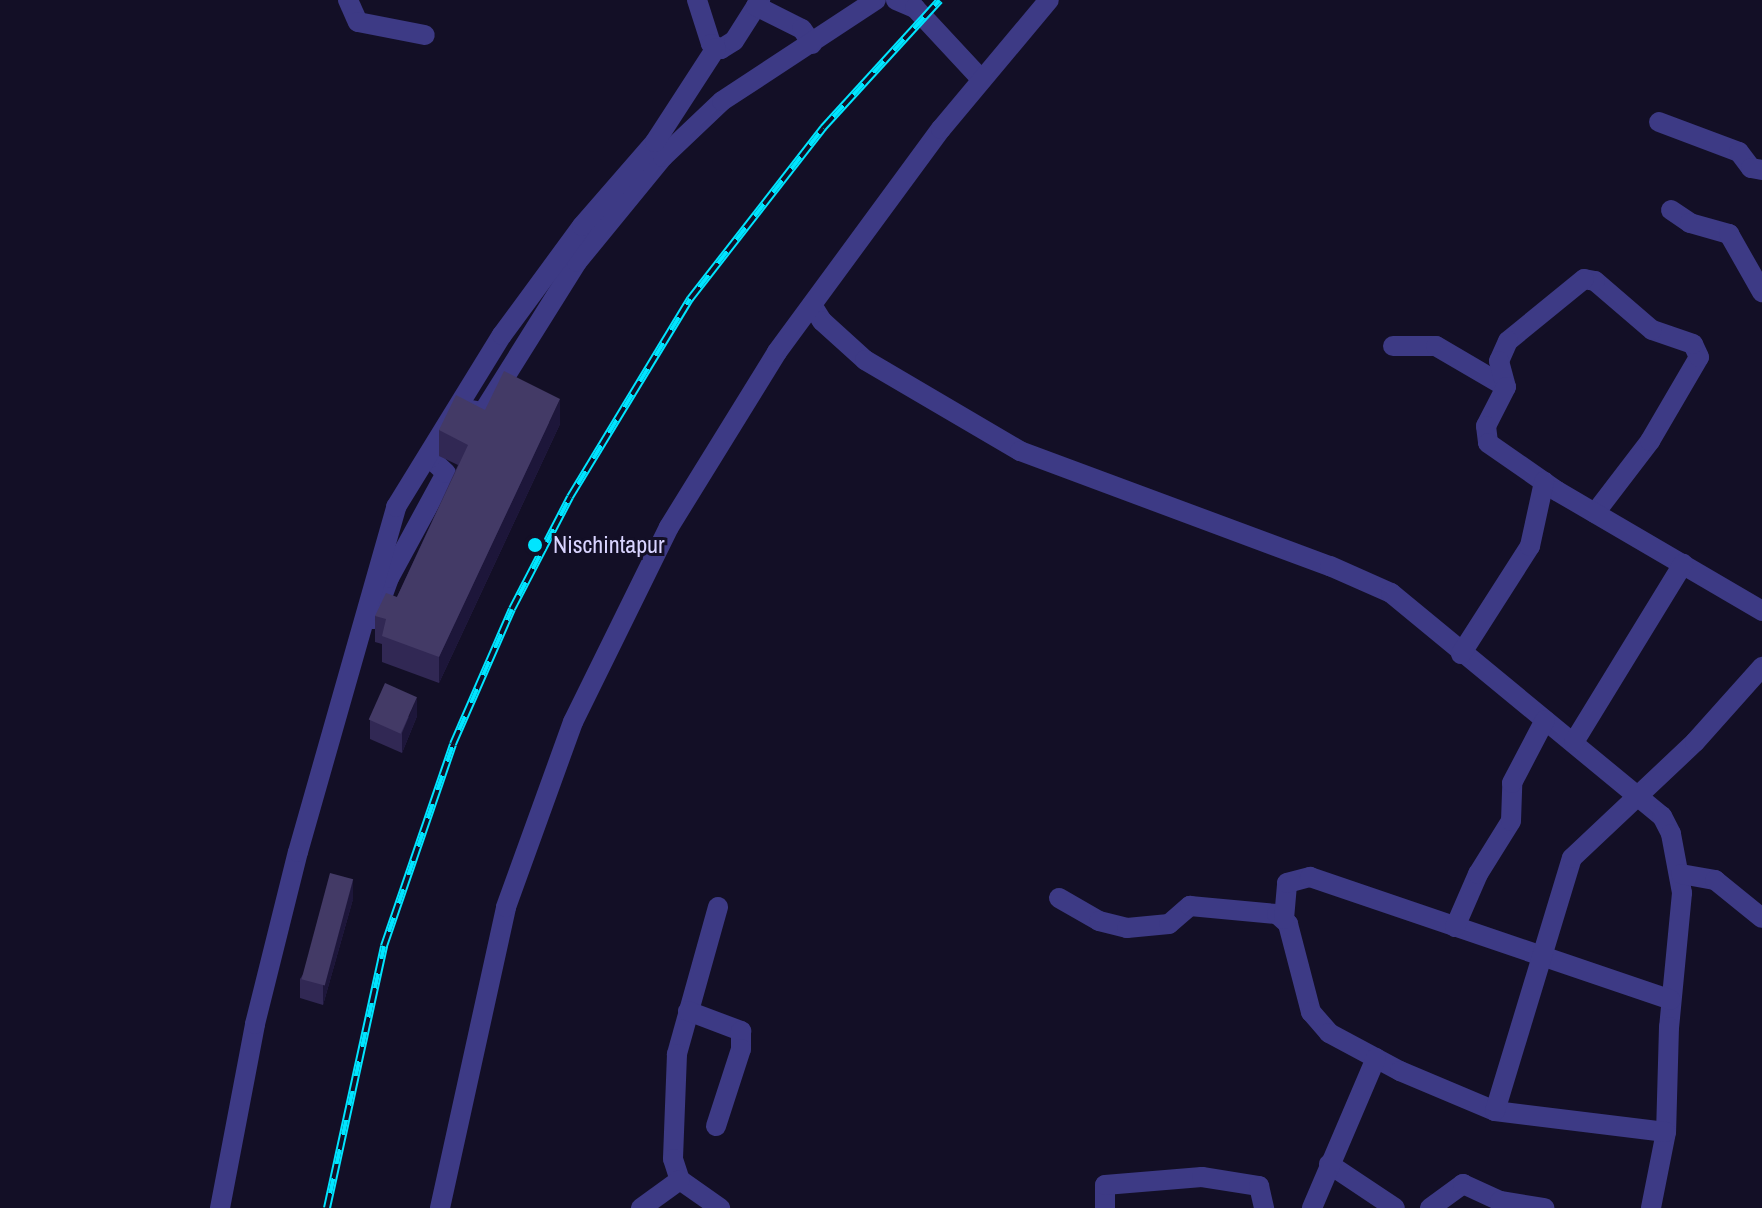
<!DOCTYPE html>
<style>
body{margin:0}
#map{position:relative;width:1762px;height:1208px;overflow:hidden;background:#130f26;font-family:"Archivo Narrow",sans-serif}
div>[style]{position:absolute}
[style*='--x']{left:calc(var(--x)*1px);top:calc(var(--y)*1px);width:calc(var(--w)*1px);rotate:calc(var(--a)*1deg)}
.minor>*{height:20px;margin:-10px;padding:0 10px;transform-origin:10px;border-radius:10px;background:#3d3a85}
.rail>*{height:8px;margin-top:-4px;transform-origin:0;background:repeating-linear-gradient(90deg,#130f26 0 15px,#00e5ff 0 30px);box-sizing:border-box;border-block:2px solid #00e5ff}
.wall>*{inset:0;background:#312854}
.shaded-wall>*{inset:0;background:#1d163a}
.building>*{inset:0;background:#433a66;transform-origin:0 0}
.dots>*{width:22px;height:22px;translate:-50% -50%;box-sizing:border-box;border:4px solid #130f26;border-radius:50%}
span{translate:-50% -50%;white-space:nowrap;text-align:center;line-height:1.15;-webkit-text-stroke:6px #130f26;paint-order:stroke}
.poi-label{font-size:24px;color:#d9d4ff}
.left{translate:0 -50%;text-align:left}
</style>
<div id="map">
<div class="minor">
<i style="--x:348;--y:0;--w:24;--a:66"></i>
<i style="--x:358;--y:22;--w:68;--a:11"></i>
<i style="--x:697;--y:0;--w:46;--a:72.3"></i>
<i style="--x:711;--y:44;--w:11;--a:27"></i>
<i style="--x:721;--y:49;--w:15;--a:-32"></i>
<i style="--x:734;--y:41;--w:49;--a:-57.6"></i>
<i style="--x:896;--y:0;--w:21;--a:23"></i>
<i style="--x:915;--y:8;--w:98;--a:47.1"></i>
<i style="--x:756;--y:6;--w:51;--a:26.6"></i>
<i style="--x:802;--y:29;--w:18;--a:56"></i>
<i style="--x:1659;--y:122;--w:85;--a:20.6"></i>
<i style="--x:1739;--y:152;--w:20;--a:53"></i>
<i style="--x:1751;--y:168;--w:11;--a:10"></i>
<i style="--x:1671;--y:210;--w:23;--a:34"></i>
<i style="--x:1690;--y:223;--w:41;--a:15.8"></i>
<i style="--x:1729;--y:234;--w:67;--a:60.4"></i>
<i style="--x:812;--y:305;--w:19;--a:58"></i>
<i style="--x:822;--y:321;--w:58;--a:42.2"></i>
<i style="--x:865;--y:360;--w:180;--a:30.4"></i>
<i style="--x:1020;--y:451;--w:331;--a:20.4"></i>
<i style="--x:1330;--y:566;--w:67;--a:23.9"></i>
<i style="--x:1391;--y:593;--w:351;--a:39.5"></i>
<i style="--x:1662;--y:816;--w:20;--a:63"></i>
<i style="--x:1671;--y:834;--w:60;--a:79.4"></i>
<i style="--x:1682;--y:893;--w:135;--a:95.5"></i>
<i style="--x:1669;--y:1027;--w:105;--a:91.6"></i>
<i style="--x:1666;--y:1132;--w:77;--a:101.2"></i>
<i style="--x:1393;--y:346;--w:43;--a:0"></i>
<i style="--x:1436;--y:346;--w:81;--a:30.4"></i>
<i style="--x:460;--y:408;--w:23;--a:10"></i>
<i style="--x:483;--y:412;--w:177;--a:-57.9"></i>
<i style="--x:577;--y:262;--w:136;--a:-50.7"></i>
<i style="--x:663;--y:157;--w:81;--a:-43.5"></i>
<i style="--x:722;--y:101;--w:184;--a:-33.3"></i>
<i style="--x:1595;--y:513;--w:91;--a:-52.6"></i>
<i style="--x:1650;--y:441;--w:97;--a:-59.7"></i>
<i style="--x:1699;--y:357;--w:14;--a:-115"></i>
<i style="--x:1693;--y:344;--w:43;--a:-161.1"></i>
<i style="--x:1652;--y:330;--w:75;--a:-139.3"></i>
<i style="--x:1595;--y:281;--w:11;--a:-170"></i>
<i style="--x:1584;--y:279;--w:98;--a:140.8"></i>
<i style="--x:1508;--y:341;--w:22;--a:114"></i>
<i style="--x:1499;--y:361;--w:27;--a:75"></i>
<i style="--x:1506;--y:387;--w:44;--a:117.1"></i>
<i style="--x:1486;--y:426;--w:17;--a:83"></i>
<i style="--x:1488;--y:443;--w:84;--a:34.8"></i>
<i style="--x:1557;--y:491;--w:238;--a:30.3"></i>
<i style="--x:374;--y:619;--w:44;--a:-69.9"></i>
<i style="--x:389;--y:578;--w:119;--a:-61.5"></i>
<i style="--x:446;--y:473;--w:22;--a:-137"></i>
<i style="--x:430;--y:458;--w:19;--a:-58"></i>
<i style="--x:1461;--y:654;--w:128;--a:-57.4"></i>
<i style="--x:1530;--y:546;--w:66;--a:-77.7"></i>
<i style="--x:1574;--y:742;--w:209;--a:-58.5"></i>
<i style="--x:1681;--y:874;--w:35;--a:10"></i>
<i style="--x:1715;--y:880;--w:60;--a:39"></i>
<i style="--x:1059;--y:898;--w:46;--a:29.9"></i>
<i style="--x:1099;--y:921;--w:29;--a:14"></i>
<i style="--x:1127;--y:928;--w:42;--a:-5.4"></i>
<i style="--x:1169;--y:924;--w:28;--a:-41"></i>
<i style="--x:1190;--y:906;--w:87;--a:5.3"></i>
<i style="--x:1277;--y:914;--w:15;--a:42"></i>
<i style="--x:1288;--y:924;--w:91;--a:75.4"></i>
<i style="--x:1311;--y:1012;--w:28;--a:49"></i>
<i style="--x:1329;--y:1033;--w:81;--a:28.2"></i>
<i style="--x:1400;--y:1071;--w:103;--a:22.8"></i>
<i style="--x:1495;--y:1111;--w:172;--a:7"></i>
<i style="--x:718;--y:907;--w:153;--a:105.6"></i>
<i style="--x:677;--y:1054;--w:105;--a:92.2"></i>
<i style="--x:673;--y:1159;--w:22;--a:72"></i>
<i style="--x:680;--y:1180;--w:49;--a:35"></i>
<i style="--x:1284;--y:919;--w:36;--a:-85"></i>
<i style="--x:1287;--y:883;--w:24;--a:-15"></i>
<i style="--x:1310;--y:877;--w:381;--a:18.8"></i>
<i style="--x:1455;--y:927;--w:58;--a:-66.5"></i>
<i style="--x:1478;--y:874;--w:62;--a:-58.1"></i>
<i style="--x:1511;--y:821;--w:38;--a:-88"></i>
<i style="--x:1512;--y:783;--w:71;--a:-62.4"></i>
<i style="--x:688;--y:1011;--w:57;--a:20.7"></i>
<i style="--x:741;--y:1031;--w:18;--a:90"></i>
<i style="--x:741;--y:1049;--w:81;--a:108"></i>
<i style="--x:1495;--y:1111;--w:264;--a:-73.1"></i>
<i style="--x:1572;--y:858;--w:169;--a:-43.3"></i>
<i style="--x:1695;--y:742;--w:101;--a:-48.2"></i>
<i style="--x:1329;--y:1164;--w:79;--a:33.7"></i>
<i style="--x:220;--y:1208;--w:187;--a:-79.2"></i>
<i style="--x:255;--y:1024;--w:177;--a:-76"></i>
<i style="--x:298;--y:852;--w:359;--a:-74.1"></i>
<i style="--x:396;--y:507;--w:202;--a:-58.4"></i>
<i style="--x:502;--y:335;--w:135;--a:-53.7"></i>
<i style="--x:582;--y:226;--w:111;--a:-49"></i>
<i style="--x:655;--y:142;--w:112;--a:-57"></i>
<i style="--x:440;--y:1208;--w:308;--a:-77.6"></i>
<i style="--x:506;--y:907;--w:197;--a:-70.1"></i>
<i style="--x:573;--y:722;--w:217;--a:-63.8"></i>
<i style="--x:669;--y:527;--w:206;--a:-58.3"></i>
<i style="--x:777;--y:352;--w:277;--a:-53.7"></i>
<i style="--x:941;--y:129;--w:168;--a:-50.1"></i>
<i style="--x:641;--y:1208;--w:48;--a:-35.7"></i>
<i style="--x:1105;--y:1208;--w:23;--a:-90"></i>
<i style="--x:1105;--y:1185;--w:97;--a:-4.7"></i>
<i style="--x:1202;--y:1177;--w:58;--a:9"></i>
<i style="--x:1259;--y:1186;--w:23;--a:77"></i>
<i style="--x:1312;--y:1208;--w:163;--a:-66.9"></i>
<i style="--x:1430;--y:1208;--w:41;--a:-36"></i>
<i style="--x:1463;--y:1184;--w:41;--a:24.7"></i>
<i style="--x:1500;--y:1201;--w:45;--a:9"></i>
</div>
<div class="rail">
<i style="--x:327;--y:1208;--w:268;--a:-77.7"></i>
<i style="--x:384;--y:946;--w:213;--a:-71.1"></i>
<i style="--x:453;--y:744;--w:147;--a:-66.4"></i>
<i style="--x:512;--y:609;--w:126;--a:-62.6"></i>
<i style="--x:570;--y:497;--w:232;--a:-58.8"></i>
<i style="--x:690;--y:299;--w:217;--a:-52.1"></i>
<i style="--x:823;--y:128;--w:173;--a:-47.6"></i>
</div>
<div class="wall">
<i style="clip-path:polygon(485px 410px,560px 424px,439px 683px,382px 662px,382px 644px,375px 642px,375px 616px,397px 597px,458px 465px,439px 456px,439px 430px)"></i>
<i style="clip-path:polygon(417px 716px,402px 753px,370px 739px,370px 720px)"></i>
<i style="clip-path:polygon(353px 899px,323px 1005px,300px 998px,300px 979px)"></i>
</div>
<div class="shaded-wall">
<i style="clip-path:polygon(560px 399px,560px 424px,439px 683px,439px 657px)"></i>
<i style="clip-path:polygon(417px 697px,417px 716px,402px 753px,402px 733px)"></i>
<i style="clip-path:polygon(353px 879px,353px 899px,323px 1005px,323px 985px)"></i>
</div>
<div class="building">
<i style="clip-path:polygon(504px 371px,560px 399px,439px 657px,382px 636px,386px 619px,375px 616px,386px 593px,397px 597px,468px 445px,439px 430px,456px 395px,485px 410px)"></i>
<i style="left:385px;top:683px;width:35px;height:40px;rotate:24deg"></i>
<i style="left:330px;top:873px;width:24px;height:110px;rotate:15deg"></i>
</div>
<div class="dots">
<i style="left:535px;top:545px;background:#00e5ff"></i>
</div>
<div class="poi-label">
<span class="left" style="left:553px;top:545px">Nischintapur</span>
</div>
</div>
